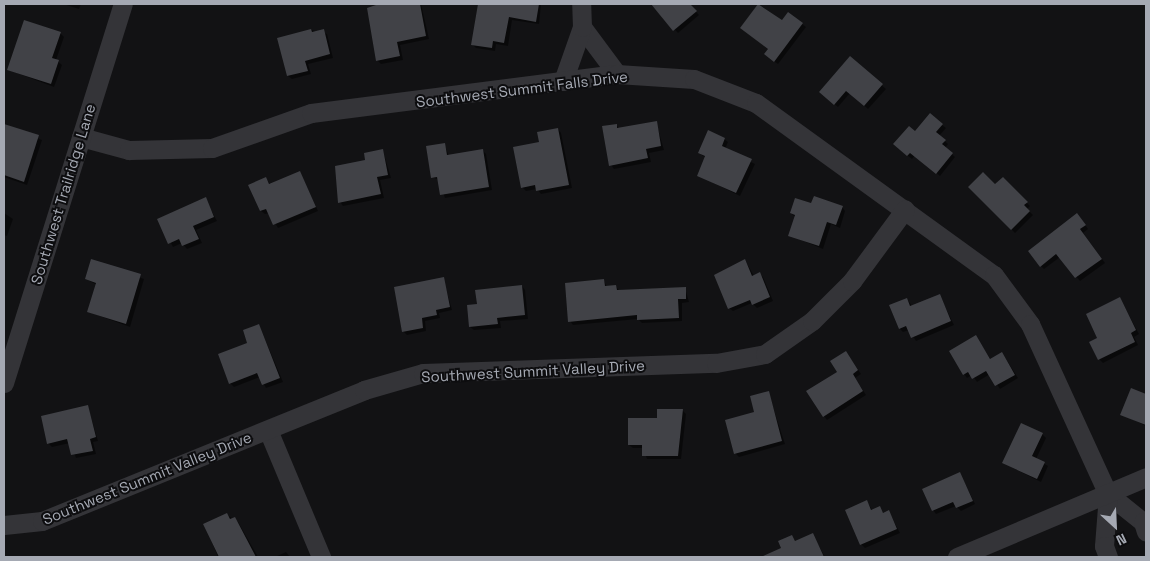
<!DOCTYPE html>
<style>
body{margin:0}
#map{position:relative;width:1150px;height:561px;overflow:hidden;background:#121214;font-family:"Space Grotesk",sans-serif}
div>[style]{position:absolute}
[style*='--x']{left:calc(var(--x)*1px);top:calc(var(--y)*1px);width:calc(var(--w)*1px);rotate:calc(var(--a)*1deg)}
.shadow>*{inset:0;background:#0007}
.building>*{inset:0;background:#414247}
.minor>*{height:19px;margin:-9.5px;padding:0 9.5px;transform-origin:9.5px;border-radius:9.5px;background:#343438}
span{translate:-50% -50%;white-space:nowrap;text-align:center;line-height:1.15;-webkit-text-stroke:4px #0d0d0f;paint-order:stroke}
.street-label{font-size:15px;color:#a5a9b3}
.frame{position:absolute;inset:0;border:5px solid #a5a9b3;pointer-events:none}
.north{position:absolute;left:1090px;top:501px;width:50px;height:50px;-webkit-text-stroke:4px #0d0d0f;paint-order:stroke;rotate:155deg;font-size:14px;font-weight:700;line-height:20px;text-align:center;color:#a5a9b3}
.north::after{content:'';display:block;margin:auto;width:18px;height:22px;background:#a5a9b3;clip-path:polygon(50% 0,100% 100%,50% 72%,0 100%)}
</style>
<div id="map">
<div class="shadow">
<i style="clip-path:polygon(63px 4px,81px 4px,79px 9px)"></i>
<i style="clip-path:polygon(380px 4px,421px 4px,429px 39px,400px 45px,403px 60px,381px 64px,377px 60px)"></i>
<i style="clip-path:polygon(480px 4px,541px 4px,539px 24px,512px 20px,508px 46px,496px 44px,495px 51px,476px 48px,472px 44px)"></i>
<i style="clip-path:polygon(652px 4px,689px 4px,699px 15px,678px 33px)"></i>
<i style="clip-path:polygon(759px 4px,783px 22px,802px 24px,806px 27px,778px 64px,769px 58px,769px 50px,741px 28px)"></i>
<i style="clip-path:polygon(311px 30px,327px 34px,333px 58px,308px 64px,311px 74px,292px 79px,288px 76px)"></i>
<i style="clip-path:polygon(60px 33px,64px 37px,56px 60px,62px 65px,54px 87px,9px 70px)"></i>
<i style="clip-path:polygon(850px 58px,886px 89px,868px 109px,850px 93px,838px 107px,824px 96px)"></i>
<i style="clip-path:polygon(656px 122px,664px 150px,649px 153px,651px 162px,614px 169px,611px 165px,616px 125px,620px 129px)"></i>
<i style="clip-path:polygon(4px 125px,42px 140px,27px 185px,4px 177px)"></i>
<i style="clip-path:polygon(942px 125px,946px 128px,939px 136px,948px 144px,945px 148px,955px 157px,940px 176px,915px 155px,912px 159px,898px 148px,915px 133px)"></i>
<i style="clip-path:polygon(558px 129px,561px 133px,572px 188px,541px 194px,537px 189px,526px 191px,522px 187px,540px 143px)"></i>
<i style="clip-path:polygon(724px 139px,728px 142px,725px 149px,755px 164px,740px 196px,698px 175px,706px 158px,699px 153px)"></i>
<i style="clip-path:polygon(444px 144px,449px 156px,482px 150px,486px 154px,492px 190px,445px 198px,439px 180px,432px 177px)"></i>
<i style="clip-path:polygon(383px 151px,391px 178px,380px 180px,384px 198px,343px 206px,340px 202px,367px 161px)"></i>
<i style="clip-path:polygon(300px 172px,318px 211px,278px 228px,269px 213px,265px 214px,261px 211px,250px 185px,266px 179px,271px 185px)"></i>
<i style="clip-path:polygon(1003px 179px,1030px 206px,1027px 209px,1033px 215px,1015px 233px,970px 187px,995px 186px)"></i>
<i style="clip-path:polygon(205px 199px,217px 221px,196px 230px,202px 243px,187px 249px,182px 243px,173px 247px,158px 219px)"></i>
<i style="clip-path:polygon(812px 205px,842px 207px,845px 211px,840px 228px,831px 224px,823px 249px,789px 235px,795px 217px,791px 213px)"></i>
<i style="clip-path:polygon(4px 213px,13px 219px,7px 236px,4px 235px)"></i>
<i style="clip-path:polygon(1081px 219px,1088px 229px,1083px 233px,1105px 263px,1080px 281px,1060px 257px,1044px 269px,1041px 266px)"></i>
<i style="clip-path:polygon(745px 260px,754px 276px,760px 274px,763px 277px,773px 301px,757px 308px,752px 303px,733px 311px,729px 308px)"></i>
<i style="clip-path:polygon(92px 261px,144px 279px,130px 327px,89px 312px,97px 285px,86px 279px)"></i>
<i style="clip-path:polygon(443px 278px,452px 310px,439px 313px,440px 318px,425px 321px,426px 331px,407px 335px,403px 331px)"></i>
<i style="clip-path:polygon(604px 281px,607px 287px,616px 287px,619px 290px,685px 288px,689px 302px,682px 303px,682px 321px,642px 323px,638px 319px,573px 325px,570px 321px)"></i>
<i style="clip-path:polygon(522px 286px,525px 290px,528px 319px,500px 321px,501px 328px,474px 330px,470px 327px,478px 305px)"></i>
<i style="clip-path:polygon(939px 295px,954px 325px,916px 341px,909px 330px,903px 332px,900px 329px,907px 299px,912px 306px)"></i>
<i style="clip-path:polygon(1120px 299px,1139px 334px,1134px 337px,1138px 345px,1103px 363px,1099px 359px,1099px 338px)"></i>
<i style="clip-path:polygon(259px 325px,283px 382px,266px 388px,260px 377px,234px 387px,230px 383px)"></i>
<i style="clip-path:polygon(976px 337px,991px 360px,1002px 353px,1018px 378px,1000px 389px,990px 374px,977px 382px,972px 375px,967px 378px,964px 374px)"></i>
<i style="clip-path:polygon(846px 352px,861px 374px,855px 378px,866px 395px,827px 420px,824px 416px)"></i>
<i style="clip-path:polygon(1132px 390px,1146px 396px,1146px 426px,1122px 414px)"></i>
<i style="clip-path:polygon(768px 392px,785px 444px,739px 457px,735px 453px)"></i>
<i style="clip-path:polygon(88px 407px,98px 441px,93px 442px,96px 454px,76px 458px,70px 443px,52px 447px,48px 443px)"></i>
<i style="clip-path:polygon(683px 411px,686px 414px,681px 459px,647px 459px,643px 448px,633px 448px,629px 445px,658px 419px)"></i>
<i style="clip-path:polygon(1042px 434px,1046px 438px,1036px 459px,1048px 466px,1041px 482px,1003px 463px)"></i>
<i style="clip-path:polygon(960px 474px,975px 504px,961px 511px,956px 506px,936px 514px,933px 510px)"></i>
<i style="clip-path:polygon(867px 502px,873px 511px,879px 508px,884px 514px,889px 512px,900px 533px,865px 548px,861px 544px)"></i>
<i style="clip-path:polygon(227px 515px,238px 522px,258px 557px,218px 557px,205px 525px)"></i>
<i style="clip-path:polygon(812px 534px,825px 557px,773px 557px,772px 554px,783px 548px,792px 536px,796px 542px)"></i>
<i style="clip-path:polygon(286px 552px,290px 557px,275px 557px)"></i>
</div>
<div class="building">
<i style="clip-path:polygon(379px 4px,420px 4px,426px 36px,397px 42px,400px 56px,376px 61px,367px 8px)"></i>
<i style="clip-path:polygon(478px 4px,539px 4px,536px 22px,509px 17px,504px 43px,493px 41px,492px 48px,471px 45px)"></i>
<i style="clip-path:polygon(651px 4px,690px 4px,697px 11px,673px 31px)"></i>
<i style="clip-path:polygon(758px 4px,782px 20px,788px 12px,803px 23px,774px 62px,764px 54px,768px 49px,740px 28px)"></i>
<i style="clip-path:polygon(24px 20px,61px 32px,52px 58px,59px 60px,51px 84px,7px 70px)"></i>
<i style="clip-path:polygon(311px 29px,312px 32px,324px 29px,330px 54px,305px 61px,308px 71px,287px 76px,277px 38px)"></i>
<i style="clip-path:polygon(850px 56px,883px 84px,864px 106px,846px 91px,834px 105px,819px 92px)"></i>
<i style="clip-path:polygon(930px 113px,943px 124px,936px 132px,946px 140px,942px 144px,953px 153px,936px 174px,910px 153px,907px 156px,893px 144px,909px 126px,915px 131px)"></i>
<i style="clip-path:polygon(657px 121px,661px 146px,646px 149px,648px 158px,609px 166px,602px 126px,617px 124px,617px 128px)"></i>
<i style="clip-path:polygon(4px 124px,39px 135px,24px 182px,4px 175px)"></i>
<i style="clip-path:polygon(558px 128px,569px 185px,536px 191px,535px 185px,521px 188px,513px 147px,539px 142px,537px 132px)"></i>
<i style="clip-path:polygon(708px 130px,725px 138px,722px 146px,752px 159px,736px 193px,697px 176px,705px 156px,698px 153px)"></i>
<i style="clip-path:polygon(445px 143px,447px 155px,483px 149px,489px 187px,440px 195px,437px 177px,431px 178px,426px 146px)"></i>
<i style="clip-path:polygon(383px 149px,388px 175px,377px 177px,381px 194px,338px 203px,335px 166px,365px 160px,364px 153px)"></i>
<i style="clip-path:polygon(300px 171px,316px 207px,273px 225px,266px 209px,260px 211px,248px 185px,266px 177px,269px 184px)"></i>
<i style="clip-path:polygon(983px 172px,995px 184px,1003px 177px,1028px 202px,1024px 205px,1030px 211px,1011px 230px,968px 187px)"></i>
<i style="clip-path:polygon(814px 196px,843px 206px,836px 225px,827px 222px,819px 246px,788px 236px,795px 215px,790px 213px,795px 198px,811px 203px)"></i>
<i style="clip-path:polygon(206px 197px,214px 217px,193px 226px,199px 239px,182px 246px,179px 239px,168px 244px,157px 219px)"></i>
<i style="clip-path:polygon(1077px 213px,1086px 225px,1080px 229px,1102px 259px,1075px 278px,1056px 254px,1040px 267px,1028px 251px)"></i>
<i style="clip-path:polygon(91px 259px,141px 274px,126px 324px,87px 312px,96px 283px,85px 279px)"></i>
<i style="clip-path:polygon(745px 259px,752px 276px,760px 272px,770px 297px,752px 305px,750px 300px,728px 309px,714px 275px)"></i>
<i style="clip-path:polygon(444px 277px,450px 307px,436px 310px,437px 315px,422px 318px,423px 328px,402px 332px,394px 287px)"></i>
<i style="clip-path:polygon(604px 279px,605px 286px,616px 285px,617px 290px,686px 287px,686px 299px,678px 299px,679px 318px,637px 320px,637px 315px,568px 322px,565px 283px)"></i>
<i style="clip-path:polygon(522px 285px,525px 315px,497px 318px,498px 324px,469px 327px,467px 305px,477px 304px,475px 290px)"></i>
<i style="clip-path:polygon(940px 294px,951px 321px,911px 338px,906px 326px,899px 329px,889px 305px,907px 298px,910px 306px)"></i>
<i style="clip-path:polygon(1120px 297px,1136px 330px,1131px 333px,1135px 342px,1098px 360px,1089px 342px,1097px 338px,1086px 314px)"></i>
<i style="clip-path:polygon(259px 324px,280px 378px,262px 385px,257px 373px,229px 384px,218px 354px,247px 343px,243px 330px)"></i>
<i style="clip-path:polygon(976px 335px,990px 359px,1002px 352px,1015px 375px,995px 386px,986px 371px,972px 379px,968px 372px,963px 375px,949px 351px)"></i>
<i style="clip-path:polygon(846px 351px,858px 370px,853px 374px,863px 391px,823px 417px,806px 391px,837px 372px,830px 361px)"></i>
<i style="clip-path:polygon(1131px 388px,1146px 394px,1146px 425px,1120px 415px)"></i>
<i style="clip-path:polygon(769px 391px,782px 441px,734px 454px,725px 420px,754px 412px,750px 396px)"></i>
<i style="clip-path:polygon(88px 405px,96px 437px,90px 439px,93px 451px,71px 455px,67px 439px,47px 444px,41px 416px)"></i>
<i style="clip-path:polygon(657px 409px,683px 409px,678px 456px,642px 456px,642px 445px,628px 445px,628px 418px,657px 418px)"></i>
<i style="clip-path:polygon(1021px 423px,1043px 433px,1032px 456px,1045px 462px,1037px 479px,1002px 463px)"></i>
<i style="clip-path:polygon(960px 472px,973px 501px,956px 508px,953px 502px,932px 511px,922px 489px)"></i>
<i style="clip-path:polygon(867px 500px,871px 510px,880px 506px,883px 513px,889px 510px,897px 529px,860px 545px,845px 510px)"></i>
<i style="clip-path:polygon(227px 513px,230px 519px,235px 517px,256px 557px,219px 557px,203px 524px)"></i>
<i style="clip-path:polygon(813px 533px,824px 557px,761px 557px,781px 548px,778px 541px,792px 535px,795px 541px)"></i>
</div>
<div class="minor">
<i style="--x:582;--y:27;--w:59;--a:53.3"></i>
<i style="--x:563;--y:81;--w:57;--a:-70.6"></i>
<i style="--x:582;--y:27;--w:23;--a:-92"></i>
<i style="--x:81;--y:137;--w:50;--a:15.2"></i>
<i style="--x:129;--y:150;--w:83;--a:-1.4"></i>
<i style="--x:212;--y:148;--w:105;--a:-19.5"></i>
<i style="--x:311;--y:113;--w:308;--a:-7.3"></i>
<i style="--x:617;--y:74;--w:77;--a:3.7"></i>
<i style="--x:694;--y:79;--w:66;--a:21.2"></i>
<i style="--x:756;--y:103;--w:294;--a:35.9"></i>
<i style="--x:994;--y:275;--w:61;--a:53.7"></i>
<i style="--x:1030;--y:324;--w:187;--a:65.4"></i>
<i style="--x:1108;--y:494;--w:45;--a:38.7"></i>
<i style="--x:1143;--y:522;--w:10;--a:73"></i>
<i style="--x:4;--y:383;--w:397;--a:-72.6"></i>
<i style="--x:268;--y:430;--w:138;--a:67.3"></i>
<i style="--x:1108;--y:494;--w:52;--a:94.4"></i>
<i style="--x:1104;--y:546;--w:12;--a:70"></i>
<i style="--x:4;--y:525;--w:38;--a:-6"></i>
<i style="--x:42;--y:521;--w:348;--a:-22.1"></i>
<i style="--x:364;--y:390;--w:61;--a:-16.1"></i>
<i style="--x:423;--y:373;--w:293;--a:-2"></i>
<i style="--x:716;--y:363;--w:50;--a:-10.4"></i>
<i style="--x:765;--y:354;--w:57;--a:-35.1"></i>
<i style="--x:812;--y:321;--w:57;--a:-45"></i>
<i style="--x:852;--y:281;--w:89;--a:-53.6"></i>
<i style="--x:957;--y:557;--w:205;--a:-22.9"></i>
</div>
<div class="street-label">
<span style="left:522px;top:89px;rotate:-7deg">Southwest Summit Falls Drive</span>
<span style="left:63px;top:194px;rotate:-73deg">Southwest Trailridge Lane</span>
<span style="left:533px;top:371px;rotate:-3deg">Southwest Summit Valley Drive</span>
<span style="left:147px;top:478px;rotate:-22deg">Southwest Summit Valley Drive</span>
</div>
<div class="frame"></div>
<div class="north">N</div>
</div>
